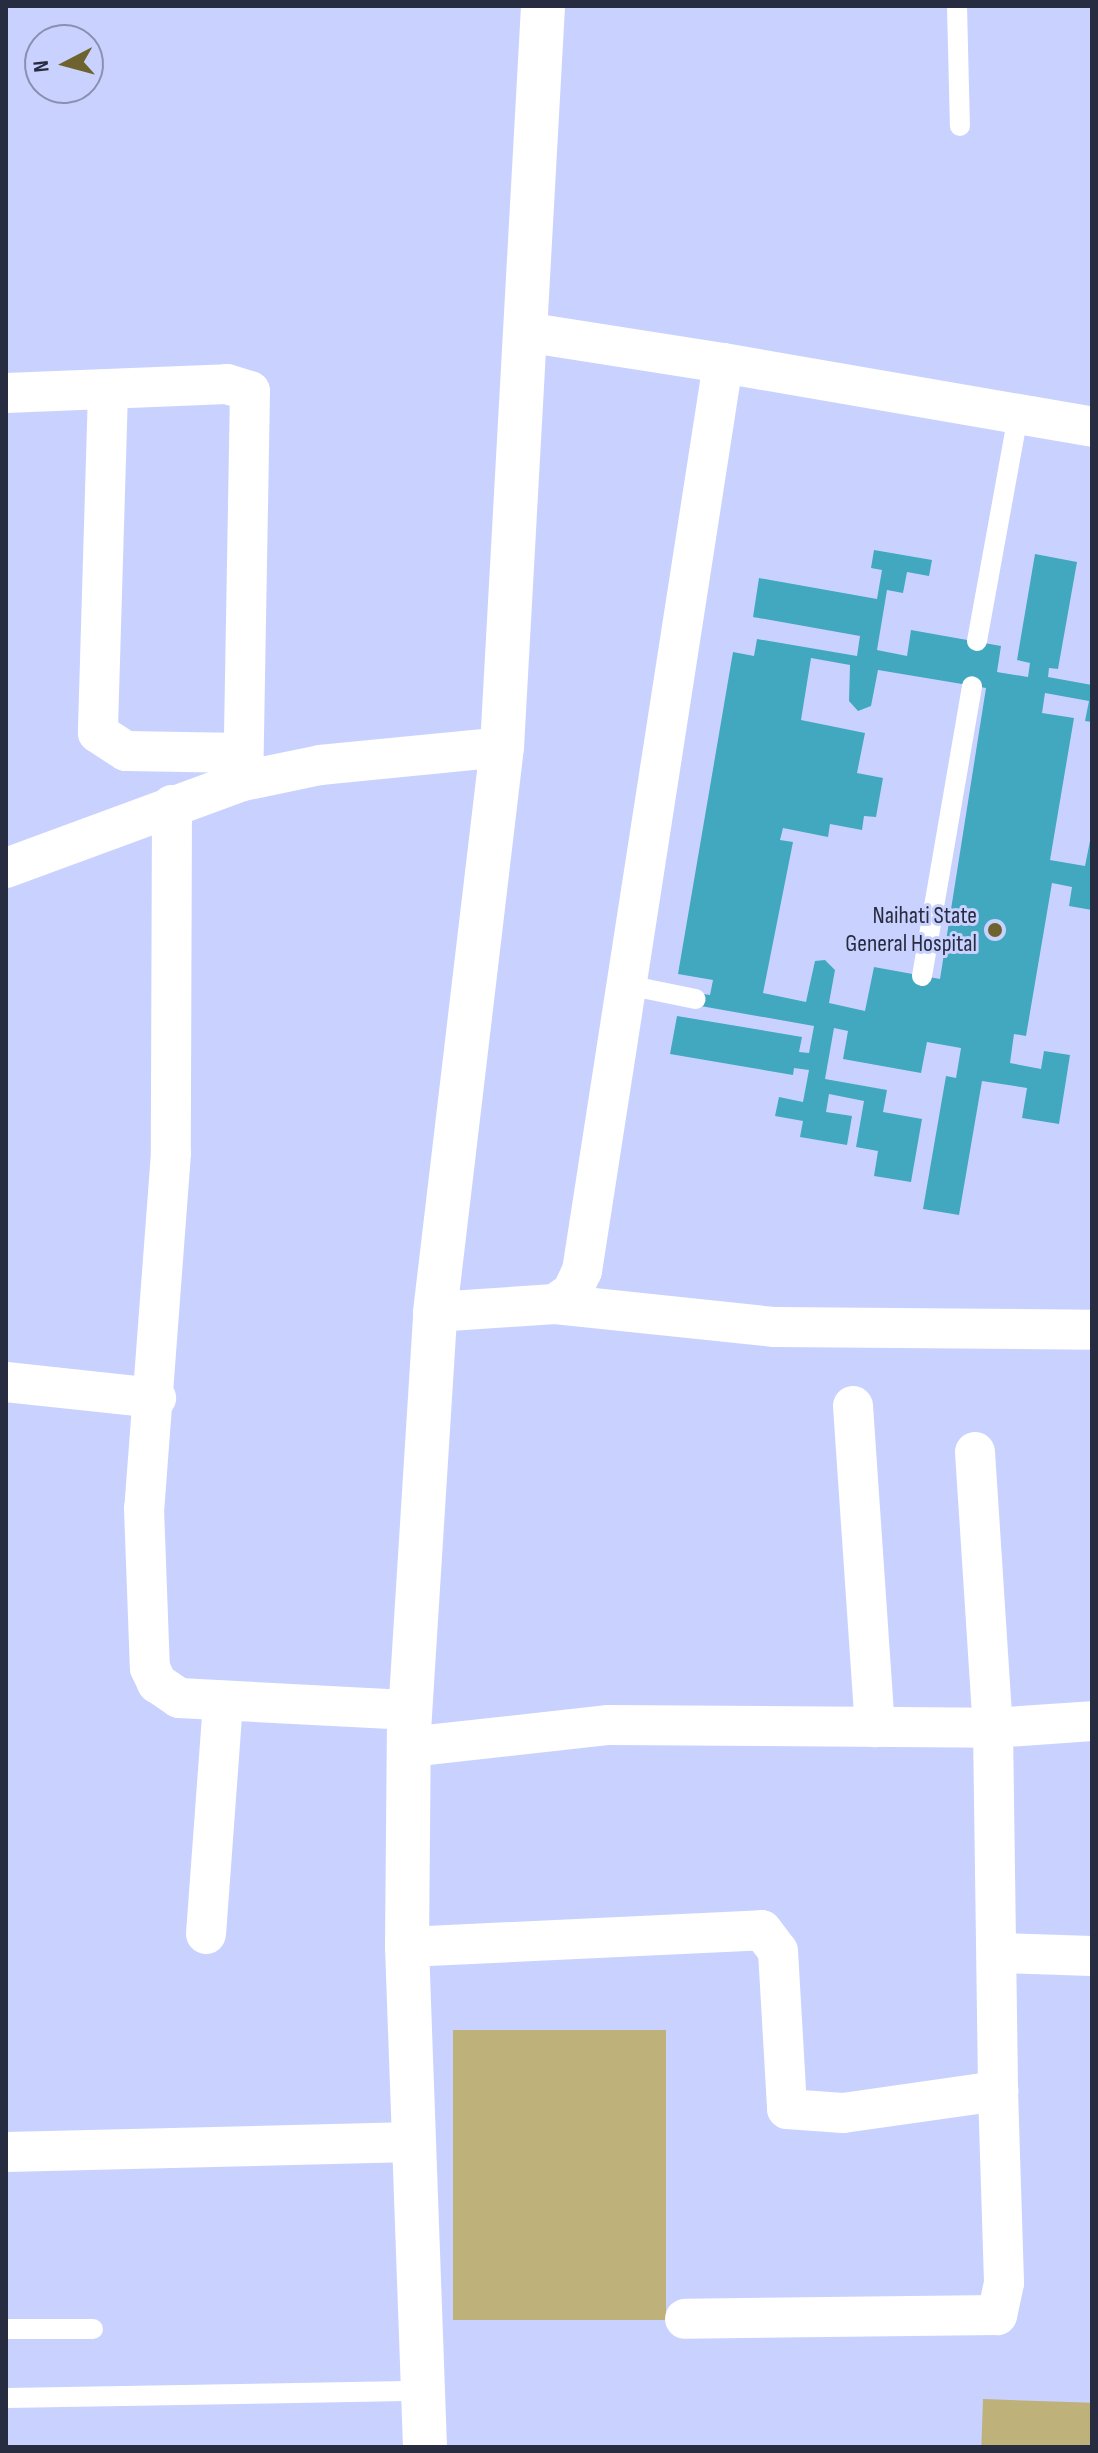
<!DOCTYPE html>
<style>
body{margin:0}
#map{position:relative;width:1098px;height:2453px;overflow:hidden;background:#c9d2fe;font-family:"Sofia Sans Condensed",sans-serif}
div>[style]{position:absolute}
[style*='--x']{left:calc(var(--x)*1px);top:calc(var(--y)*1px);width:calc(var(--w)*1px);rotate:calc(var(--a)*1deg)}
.green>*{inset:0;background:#beb179;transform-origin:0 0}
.building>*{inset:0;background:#41a8c0}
.lane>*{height:20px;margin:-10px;padding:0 10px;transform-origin:10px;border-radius:10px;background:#fff}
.street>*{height:40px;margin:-20px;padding:0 20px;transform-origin:20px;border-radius:20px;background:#fff}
.secondary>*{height:44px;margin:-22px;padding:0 22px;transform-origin:22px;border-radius:22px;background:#fff}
.dots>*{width:22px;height:22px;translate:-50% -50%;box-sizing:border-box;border:4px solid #c9d2fe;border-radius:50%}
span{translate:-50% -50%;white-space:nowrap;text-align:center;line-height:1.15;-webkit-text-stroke:6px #c9d2fe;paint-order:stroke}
.poi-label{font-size:24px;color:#282c41}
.right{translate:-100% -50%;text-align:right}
.frame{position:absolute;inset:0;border:8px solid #282c41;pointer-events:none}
.north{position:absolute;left:24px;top:24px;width:80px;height:80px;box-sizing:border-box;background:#c9d2fe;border:2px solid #8990b2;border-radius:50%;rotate:264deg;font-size:22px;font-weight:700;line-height:32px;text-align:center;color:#282c41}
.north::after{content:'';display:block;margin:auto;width:28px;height:36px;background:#6e622f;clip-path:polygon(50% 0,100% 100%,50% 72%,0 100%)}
</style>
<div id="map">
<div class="green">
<i style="left:666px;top:2030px;width:290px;height:213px;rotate:90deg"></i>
<i style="left:983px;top:2399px;width:109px;height:48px;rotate:2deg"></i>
</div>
<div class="building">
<i style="clip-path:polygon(evenodd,874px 550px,932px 560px,929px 576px,907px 572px,903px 593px,887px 590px,877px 650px,907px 656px,911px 630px,1001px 646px,997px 672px,1028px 677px,1030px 663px,1017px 660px,1035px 554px,1077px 562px,1058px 669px,1049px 668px,1048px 677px,1092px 685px,1092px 722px,1085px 721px,1089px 701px,1045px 693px,1042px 713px,1074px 718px,1050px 860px,1085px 866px,1092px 831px,1092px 910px,1069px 906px,1072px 887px,1052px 883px,1026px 1036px,1014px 1034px,1010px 1063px,1041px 1069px,1044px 1051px,1070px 1055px,1059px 1124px,1022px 1118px,1027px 1088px,982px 1081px,959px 1215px,923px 1209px,946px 1076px,956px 1078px,961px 1048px,927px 1042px,921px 1073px,843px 1059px,848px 1031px,834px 1028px,825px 1079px,887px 1090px,883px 1112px,922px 1119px,911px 1182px,874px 1176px,878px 1151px,856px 1147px,864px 1101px,829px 1094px,826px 1112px,852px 1116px,847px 1145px,800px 1137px,803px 1121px,775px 1116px,779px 1097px,803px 1102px,809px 1070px,794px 1068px,793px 1075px,670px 1054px,677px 1016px,802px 1037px,799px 1052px,809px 1053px,814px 1026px,695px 1005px,697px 993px,710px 995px,713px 980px,678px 974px,733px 652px,754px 656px,757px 639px,857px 656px,860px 636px,753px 617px,759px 578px,877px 599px,882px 570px,871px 568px,874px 550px,811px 658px,850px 665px,849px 701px,858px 711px,871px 706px,878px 670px,986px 688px,940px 979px,874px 967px,865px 1011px,829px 1003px,835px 970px,825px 960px,815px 961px,806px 1002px,763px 993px,793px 842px,780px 840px,783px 828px,828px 837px,830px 824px,862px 830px,864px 816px,876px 817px,883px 778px,857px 773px,865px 733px,801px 720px,811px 658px)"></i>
</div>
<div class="lane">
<i style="--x:957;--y:6;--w:120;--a:88.6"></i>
<i style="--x:977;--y:641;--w:229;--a:-79.7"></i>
<i style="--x:922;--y:976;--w:294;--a:-80.2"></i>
<i style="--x:627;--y:985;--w:70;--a:11.5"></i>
<i style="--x:6;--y:2329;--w:87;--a:0"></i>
<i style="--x:6;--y:2398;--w:415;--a:-1"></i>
</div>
<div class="street">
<i style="--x:525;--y:332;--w:200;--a:8.9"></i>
<i style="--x:108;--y:391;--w:342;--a:91.7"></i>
<i style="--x:98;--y:733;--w:33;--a:33"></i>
<i style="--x:126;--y:751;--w:117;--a:1"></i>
<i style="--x:6;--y:393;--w:221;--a:-2.3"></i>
<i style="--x:227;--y:384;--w:24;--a:17"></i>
<i style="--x:250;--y:391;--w:390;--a:91"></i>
<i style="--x:172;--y:805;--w:348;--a:90.2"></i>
<i style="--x:171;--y:1153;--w:356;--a:94.3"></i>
<i style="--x:144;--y:1508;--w:160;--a:87.9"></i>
<i style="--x:150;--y:1668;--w:17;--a:65"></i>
<i style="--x:157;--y:1683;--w:27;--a:34"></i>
<i style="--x:179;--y:1698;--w:232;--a:3"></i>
<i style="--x:6;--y:868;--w:252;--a:-20.2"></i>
<i style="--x:243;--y:781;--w:79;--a:-11.7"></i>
<i style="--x:320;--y:765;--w:183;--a:-5.6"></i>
<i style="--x:555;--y:1304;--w:221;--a:6"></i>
<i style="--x:775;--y:1327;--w:317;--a:0.5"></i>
<i style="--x:435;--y:1312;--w:120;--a:-3.8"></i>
<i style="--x:555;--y:1304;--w:21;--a:-35"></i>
<i style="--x:572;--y:1292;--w:23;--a:-65"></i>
<i style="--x:582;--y:1271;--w:919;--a:-81.17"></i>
<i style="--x:723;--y:363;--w:375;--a:9.8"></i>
<i style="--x:6;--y:1382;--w:151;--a:6.1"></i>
<i style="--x:853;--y:1406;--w:322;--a:86.1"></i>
<i style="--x:975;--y:1452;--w:277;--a:86.3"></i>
<i style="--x:993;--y:1728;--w:99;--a:-4"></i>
<i style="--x:409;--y:1747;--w:201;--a:-6.3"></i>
<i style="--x:609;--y:1725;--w:384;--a:0.4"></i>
<i style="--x:993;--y:1728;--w:363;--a:89.2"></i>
<i style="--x:206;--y:1934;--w:234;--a:-85.8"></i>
<i style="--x:407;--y:1947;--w:355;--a:-2.7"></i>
<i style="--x:762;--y:1930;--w:26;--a:53"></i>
<i style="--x:778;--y:1951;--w:158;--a:86.7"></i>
<i style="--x:787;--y:2109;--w:56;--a:4.1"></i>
<i style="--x:843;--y:2113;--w:157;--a:-8.1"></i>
<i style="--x:998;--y:2091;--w:192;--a:88.2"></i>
<i style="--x:1004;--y:2283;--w:33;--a:102"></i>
<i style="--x:997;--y:2315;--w:312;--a:179.3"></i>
<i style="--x:1000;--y:1953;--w:92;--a:1.9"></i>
<i style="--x:6;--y:2152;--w:407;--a:-1.4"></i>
</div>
<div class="secondary">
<i style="--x:425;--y:2447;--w:500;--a:-92.06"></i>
<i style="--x:407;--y:1947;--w:216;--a:-89.5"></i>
<i style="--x:409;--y:1731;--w:420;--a:-86.4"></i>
<i style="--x:435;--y:1312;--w:569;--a:-83.24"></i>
<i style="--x:502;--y:747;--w:742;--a:-86.83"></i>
</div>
<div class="dots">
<i style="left:995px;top:930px;background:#6e622f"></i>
</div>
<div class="poi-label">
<span class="right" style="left:977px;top:930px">Naihati State<br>General Hospital</span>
</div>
<div class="frame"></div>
<div class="north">N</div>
</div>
